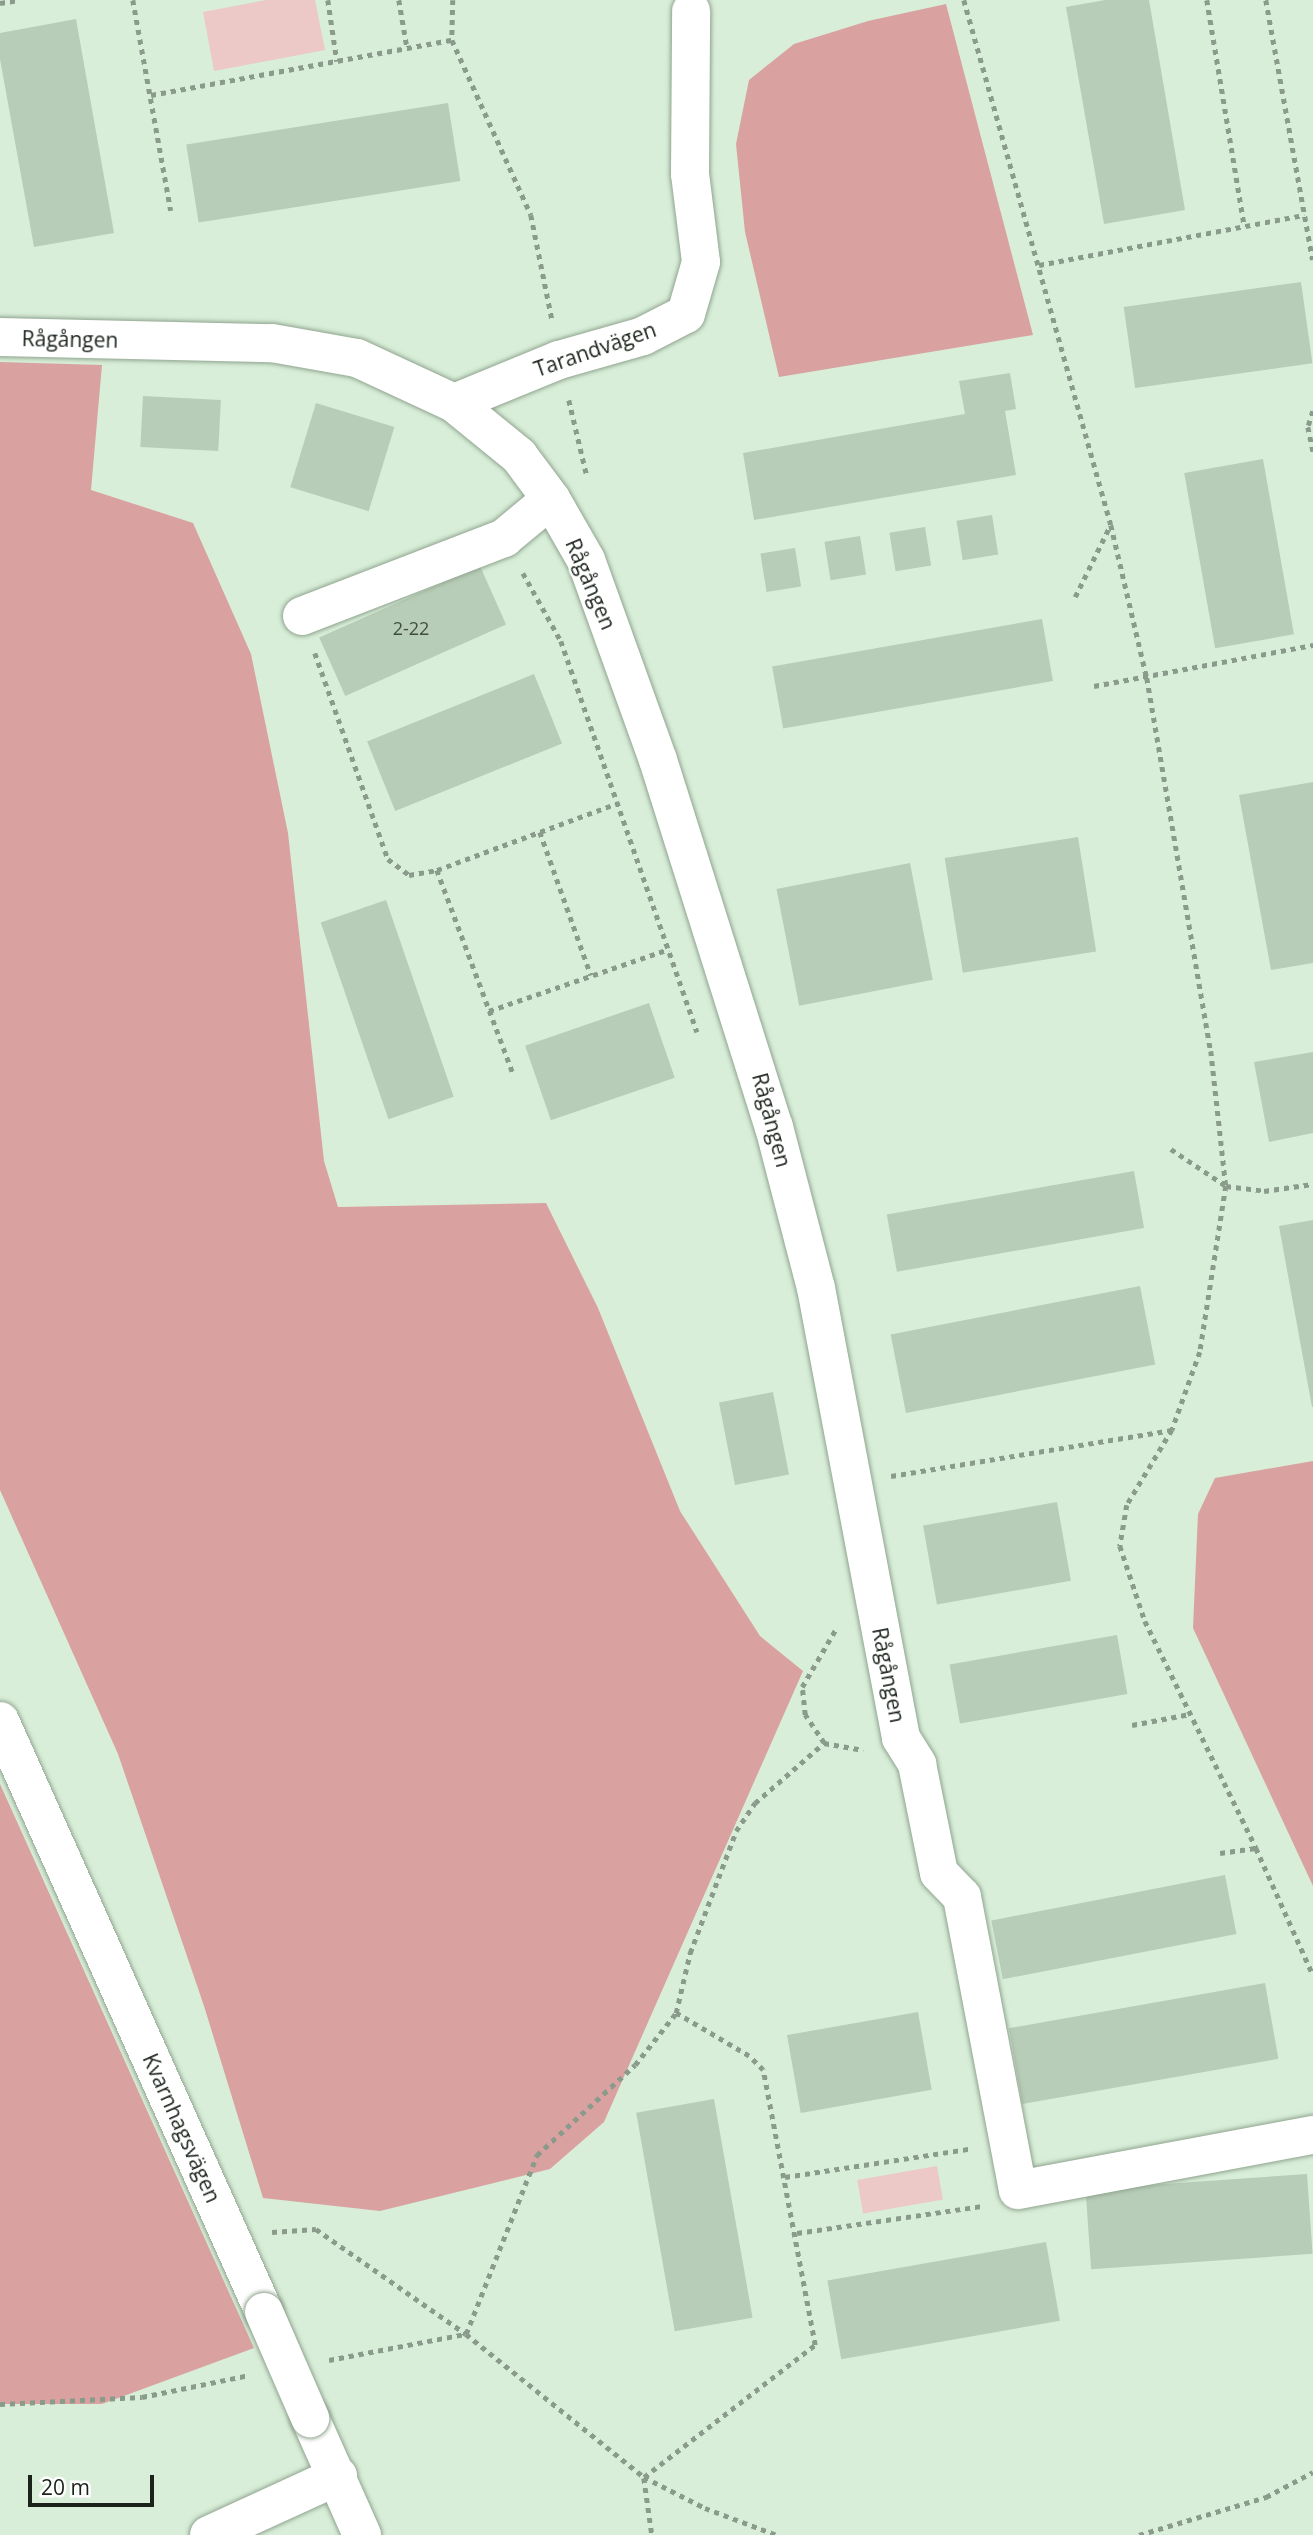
<!DOCTYPE html>
<meta charset="utf-8">
<style>
body{margin:0}
#map{position:relative;width:1313px;height:2535px;overflow:hidden;background:#d8eed8;font-family:"Open Sans",sans-serif}
div>[style]{position:absolute}
[style*='--x']{left:calc(var(--x)*1px);top:calc(var(--y)*1px);width:calc(var(--w)*1px);rotate:calc(var(--a)*1deg)}
.green>*{inset:0;background:#ecc8c6;transform-origin:0 0}
.forest>*{inset:0;background:#d9a2a0}
.building>*{inset:0;background:#b8cdb7;transform-origin:0 0}
.path>*{height:4.5px;margin-top:-2.25px;transform-origin:0;background:repeating-linear-gradient(90deg,#8b9b8b 0 5px,transparent 0 10px)}
.roads{filter:drop-shadow(0 0 2px #90a48f) drop-shadow(0 0 2px #90a48f)}
.minor>*{height:38px;margin:-19px;padding:0 19px;transform-origin:19px;border-radius:19px;background:#fff}
.bridges{filter:drop-shadow(0 0 2px #90a48f) drop-shadow(0 0 2px #90a48f)}
.minor-bridge>*{height:38px;margin:-19px;padding:0 19px;transform-origin:19px;border-radius:19px;background:#fff}
span{translate:-50% -50%;white-space:nowrap;text-align:center;line-height:1.15;-webkit-text-stroke:5px #fff;paint-order:stroke}
.number-label{font-size:18px;color:#424d41}
.number-label span{-webkit-text-stroke-width:0}
.street-label{font-size:21px;color:#1a221a}
.scale{position:absolute;left:28px;top:2475px;width:126px;height:32px;box-sizing:border-box;border:4px solid #1a221a;border-top:0;padding-left:9px;font-size:21px;line-height:24px;white-space:nowrap;color:#1a221a;-webkit-text-stroke:5px #fff;paint-order:stroke}
</style>
<div id="map">
<div class="green">
<i style="clip-path:polygon(266px 0,315px 0,325px 50px,214px 71px,203px 12px)"></i>
<i style="left:937px;top:2166px;width:34px;height:81px;rotate:80deg"></i>
</div>
<div class="forest">
<i style="clip-path:polygon(946px 4px,1033px 335px,779px 377px,745px 232px,736px 144px,749px 80px,794px 44px,868px 21px)"></i>
<i style="clip-path:polygon(0 362px,102px 365px,91px 490px,193px 523px,251px 654px,288px 833px,324px 1161px,338px 1207px,546px 1203px,598px 1308px,680px 1511px,760px 1636px,803px 1671px,604px 2122px,550px 2169px,380px 2211px,263px 2198px,204px 2006px,118px 1754px,0 1490px)"></i>
<i style="clip-path:polygon(1313px 1461px,1313px 1886px,1193px 1628px,1198px 1514px,1215px 1478px)"></i>
<i style="clip-path:polygon(0 1784px,254px 2348px,102px 2404px,0 2404px)"></i>
</div>
<div class="building">
<i style="clip-path:polygon(1105px 0,1149px 0,1185px 210px,1104px 224px,1066px 7px)"></i>
<i style="clip-path:polygon(76px 19px,114px 233px,34px 247px,0 59px,0 33px)"></i>
<i style="left:448px;top:103px;width:79px;height:265px;rotate:81deg"></i>
<i style="left:1301px;top:282px;width:82px;height:179px;rotate:82deg"></i>
<i style="clip-path:polygon(1010px 373px,1016px 409px,1005px 411px,1016px 475px,754px 520px,743px 453px,965px 414px,959px 381px)"></i>
<i style="left:143px;top:396px;width:78px;height:51px;rotate:3deg"></i>
<i style="left:316px;top:403px;width:82px;height:88px;rotate:17deg"></i>
<i style="left:1263px;top:459px;width:178px;height:80px;rotate:80deg"></i>
<i style="left:992px;top:515px;width:40px;height:36px;rotate:81deg"></i>
<i style="left:925px;top:527px;width:39px;height:36px;rotate:81deg"></i>
<i style="left:860px;top:536px;width:39px;height:36px;rotate:81deg"></i>
<i style="left:795px;top:548px;width:39px;height:35px;rotate:81deg"></i>
<i style="left:480px;top:566px;width:64px;height:176px;rotate:66deg"></i>
<i style="left:1042px;top:619px;width:63px;height:274px;rotate:80deg"></i>
<i style="left:534px;top:674px;width:75px;height:180px;rotate:68deg"></i>
<i style="clip-path:polygon(1313px 782px,1313px 963px,1271px 970px,1239px 795px)"></i>
<i style="left:1078px;top:837px;width:116px;height:135px;rotate:81deg"></i>
<i style="left:910px;top:863px;width:119px;height:136px;rotate:79deg"></i>
<i style="left:386px;top:900px;width:208px;height:69px;rotate:71deg"></i>
<i style="left:649px;top:1003px;width:79px;height:131px;rotate:71deg"></i>
<i style="clip-path:polygon(1313px 1052px,1313px 1133px,1269px 1142px,1254px 1062px)"></i>
<i style="left:1134px;top:1171px;width:58px;height:251px;rotate:80deg"></i>
<i style="clip-path:polygon(1313px 1220px,1313px 1407px,1312px 1407px,1279px 1226px)"></i>
<i style="left:1140px;top:1286px;width:80px;height:254px;rotate:79deg"></i>
<i style="left:773px;top:1392px;width:84px;height:55px;rotate:79deg"></i>
<i style="left:1057px;top:1502px;width:80px;height:136px;rotate:80deg"></i>
<i style="left:1117px;top:1635px;width:60px;height:170px;rotate:80deg"></i>
<i style="left:1225px;top:1875px;width:60px;height:238px;rotate:79deg"></i>
<i style="left:1265px;top:1983px;width:77px;height:260px;rotate:80deg"></i>
<i style="left:918px;top:2012px;width:79px;height:133px;rotate:80deg"></i>
<i style="left:714px;top:2099px;width:222px;height:79px;rotate:80deg"></i>
<i style="left:1307px;top:2174px;width:80px;height:222px;rotate:86deg"></i>
<i style="left:1046px;top:2242px;width:80px;height:222px;rotate:80deg"></i>
</div>
<div class="path">
<i style="--x:133;--y:0;--w:214;--a:79.8"></i>
<i style="--x:328;--y:0;--w:62;--a:81.6"></i>
<i style="--x:399;--y:0;--w:48;--a:80.3"></i>
<i style="--x:453;--y:0;--w:40;--a:91.4"></i>
<i style="--x:452;--y:40;--w:192;--a:65.7"></i>
<i style="--x:531;--y:215;--w:106;--a:78.6"></i>
<i style="--x:964;--y:0;--w:545;--a:74.36"></i>
<i style="--x:1111;--y:525;--w:157;--a:76.8"></i>
<i style="--x:1147;--y:678;--w:378;--a:80.3"></i>
<i style="--x:1211;--y:1051;--w:136;--a:83.7"></i>
<i style="--x:1226;--y:1186;--w:168;--a:98.9"></i>
<i style="--x:1200;--y:1352;--w:83;--a:109.7"></i>
<i style="--x:1172;--y:1430;--w:87;--a:121"></i>
<i style="--x:1127;--y:1505;--w:42;--a:99.7"></i>
<i style="--x:1120;--y:1546;--w:79;--a:71.6"></i>
<i style="--x:1145;--y:1621;--w:253;--a:63.9"></i>
<i style="--x:1256;--y:1848;--w:139;--a:65.8"></i>
<i style="--x:1207;--y:0;--w:227;--a:80.6"></i>
<i style="--x:1266;--y:0;--w:264;--a:79.8"></i>
<i style="--x:0;--y:3;--w:19;--a:-9"></i>
<i style="--x:151;--y:95;--w:306;--a:-10.4"></i>
<i style="--x:1039;--y:265;--w:270;--a:-10.7"></i>
<i style="--x:569;--y:400;--w:78;--a:76.7"></i>
<i style="--x:1313;--y:411;--w:17;--a:107"></i>
<i style="--x:1308;--y:427;--w:25;--a:78"></i>
<i style="--x:523;--y:573;--w:78;--a:60.8"></i>
<i style="--x:561;--y:641;--w:414;--a:70.8"></i>
<i style="--x:1075;--y:597;--w:79;--a:-63.8"></i>
<i style="--x:315;--y:653;--w:219;--a:70.5"></i>
<i style="--x:388;--y:859;--w:26;--a:37"></i>
<i style="--x:409;--y:875;--w:28;--a:-10"></i>
<i style="--x:437;--y:870;--w:193;--a:-20.3"></i>
<i style="--x:1094;--y:686;--w:223;--a:-10.6"></i>
<i style="--x:540;--y:832;--w:152;--a:70.4"></i>
<i style="--x:437;--y:870;--w:220;--a:69.5"></i>
<i style="--x:489;--y:1011;--w:190;--a:-19"></i>
<i style="--x:1171;--y:1149;--w:66;--a:33.9"></i>
<i style="--x:1226;--y:1186;--w:38;--a:7"></i>
<i style="--x:1264;--y:1191;--w:49;--a:-8.1"></i>
<i style="--x:891;--y:1476;--w:285;--a:-9.3"></i>
<i style="--x:1132;--y:1725;--w:59;--a:-10.7"></i>
<i style="--x:824;--y:1743;--w:34;--a:-124"></i>
<i style="--x:805;--y:1715;--w:28;--a:-96"></i>
<i style="--x:802;--y:1687;--w:69;--a:-59.7"></i>
<i style="--x:1220;--y:1853;--w:36;--a:-8"></i>
<i style="--x:785;--y:2177;--w:186;--a:-8.7"></i>
<i style="--x:272;--y:2232;--w:44;--a:-3.9"></i>
<i style="--x:316;--y:2229;--w:183;--a:35"></i>
<i style="--x:466;--y:2334;--w:228;--a:38.8"></i>
<i style="--x:644;--y:2477;--w:68;--a:26.9"></i>
<i style="--x:705;--y:2508;--w:77;--a:20.6"></i>
<i style="--x:797;--y:2233;--w:188;--a:-8.3"></i>
<i style="--x:466;--y:2334;--w:193;--a:-68.4"></i>
<i style="--x:537;--y:2155;--w:133;--a:-42.6"></i>
<i style="--x:635;--y:2065;--w:66;--a:-51.7"></i>
<i style="--x:676;--y:2013;--w:62;--a:-76.9"></i>
<i style="--x:690;--y:1953;--w:130;--a:-69.3"></i>
<i style="--x:736;--y:1831;--w:34;--a:-56"></i>
<i style="--x:755;--y:1803;--w:91;--a:-41"></i>
<i style="--x:824;--y:1743;--w:40;--a:10"></i>
<i style="--x:329;--y:2360;--w:138;--a:-10.8"></i>
<i style="--x:0;--y:2404;--w:142;--a:-2.8"></i>
<i style="--x:142;--y:2397;--w:109;--a:-11.6"></i>
<i style="--x:644;--y:2477;--w:216;--a:-37.7"></i>
<i style="--x:815;--y:2345;--w:280;--a:-100.7"></i>
<i style="--x:763;--y:2070;--w:20;--a:-135"></i>
<i style="--x:749;--y:2056;--w:85;--a:-149.5"></i>
<i style="--x:644;--y:2478;--w:58;--a:82"></i>
<i style="--x:1139;--y:2535;--w:133;--a:-16.7"></i>
<i style="--x:1266;--y:2497;--w:53;--a:-28"></i>
</div>
<div class="roads">
<div class="minor">
<i style="--x:0;--y:337;--w:272;--a:1.3"></i>
<i style="--x:272;--y:343;--w:86;--a:10"></i>
<i style="--x:357;--y:358;--w:107;--a:24.9"></i>
<i style="--x:454;--y:403;--w:84;--a:39.2"></i>
<i style="--x:519;--y:456;--w:54;--a:53.3"></i>
<i style="--x:551;--y:499;--w:70;--a:60.2"></i>
<i style="--x:586;--y:560;--w:213;--a:70.2"></i>
<i style="--x:658;--y:760;--w:385;--a:72.5"></i>
<i style="--x:774;--y:1127;--w:166;--a:75.4"></i>
<i style="--x:816;--y:1288;--w:458;--a:79.3"></i>
<i style="--x:901;--y:1738;--w:31;--a:58"></i>
<i style="--x:917;--y:1764;--w:111;--a:78.6"></i>
<i style="--x:939;--y:1873;--w:33;--a:46"></i>
<i style="--x:962;--y:1897;--w:298;--a:79.2"></i>
<i style="--x:1018;--y:2190;--w:300;--a:-10.6"></i>
<i style="--x:454;--y:403;--w:113;--a:-22.3"></i>
<i style="--x:559;--y:360;--w:87;--a:-15.9"></i>
<i style="--x:643;--y:336;--w:48;--a:-27.1"></i>
<i style="--x:686;--y:314;--w:54;--a:-73.9"></i>
<i style="--x:701;--y:262;--w:89;--a:-97.1"></i>
<i style="--x:690;--y:174;--w:163;--a:-89.6"></i>
<i style="--x:302;--y:616;--w:217;--a:-21.1"></i>
<i style="--x:504;--y:538;--w:61;--a:-39.7"></i>
<i style="--x:0;--y:1721;--w:647;--a:65.93"></i>
<i style="--x:310;--y:2418;--w:128;--a:66"></i>
<i style="--x:209;--y:2535;--w:142;--a:-24.6"></i>
</div>
</div>
<div class="bridges">
<div class="minor-bridge">
<i style="--x:264;--y:2312;--w:116;--a:66.5"></i>
</div>
</div>
<div class="number-label">
<span style="left:411px;top:628px">2-22</span>
</div>
<div class="street-label">
<span style="left:70px;top:339px;rotate:1deg">Rågången</span>
<span style="left:595px;top:349px;rotate:-19deg">Tarandvägen</span>
<span style="left:591px;top:584px;rotate:67deg">Rågången</span>
<span style="left:772px;top:1120px;rotate:75deg">Rågången</span>
<span style="left:889px;top:1675px;rotate:79deg">Rågången</span>
<span style="left:182px;top:2128px;rotate:66deg">Kvarnhagsvägen</span>
</div>
<div class="scale">20 m</div>
</div>
